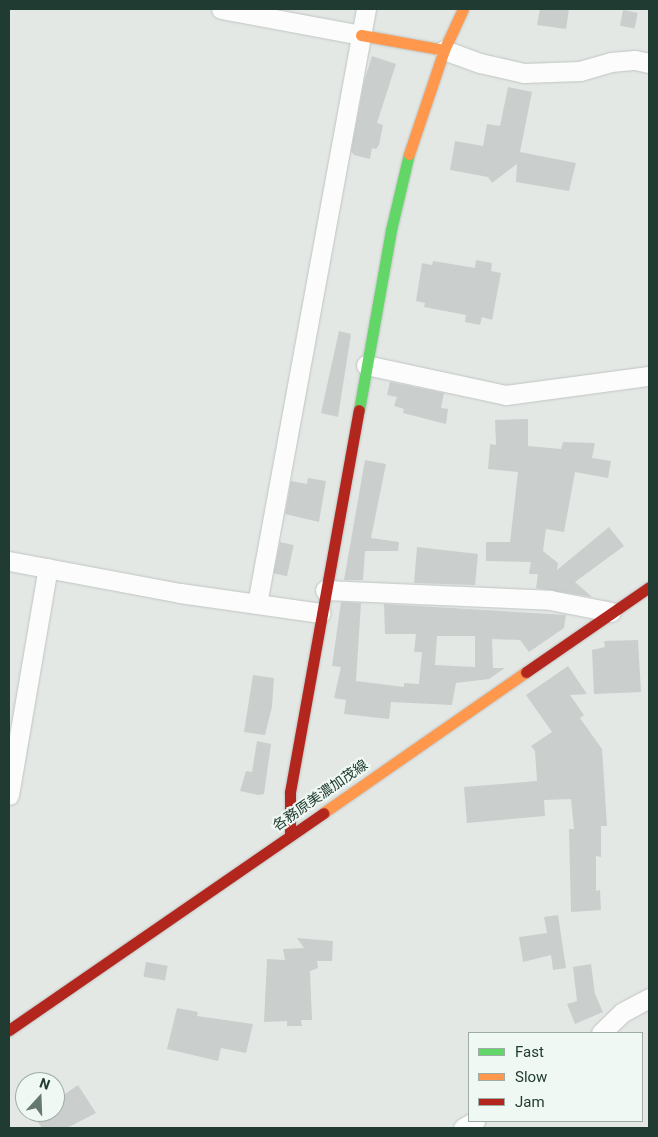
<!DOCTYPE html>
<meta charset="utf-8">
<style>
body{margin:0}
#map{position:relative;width:658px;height:1137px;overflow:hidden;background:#e3e8e5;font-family:Roboto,"Noto Sans JP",sans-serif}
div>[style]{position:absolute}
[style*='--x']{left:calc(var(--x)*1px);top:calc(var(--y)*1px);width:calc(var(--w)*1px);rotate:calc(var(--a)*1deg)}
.building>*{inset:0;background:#cacfcd;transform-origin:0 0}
.roads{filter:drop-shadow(0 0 1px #c0c5c2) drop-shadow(0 0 1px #c0c5c2)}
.street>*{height:19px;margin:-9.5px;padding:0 9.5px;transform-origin:9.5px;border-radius:9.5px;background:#fbfcfb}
.fast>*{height:11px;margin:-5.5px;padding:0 5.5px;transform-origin:5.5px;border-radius:5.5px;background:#63d668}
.slow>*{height:11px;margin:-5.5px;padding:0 5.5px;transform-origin:5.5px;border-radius:5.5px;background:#ff974d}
.jam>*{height:11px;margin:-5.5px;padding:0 5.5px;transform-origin:5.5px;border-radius:5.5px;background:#b3261e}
span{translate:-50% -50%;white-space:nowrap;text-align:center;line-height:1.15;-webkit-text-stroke:4px #f0f8f3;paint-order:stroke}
.street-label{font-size:14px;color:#203c32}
.frame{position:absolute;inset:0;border:10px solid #203c32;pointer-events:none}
.legend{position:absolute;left:468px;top:1032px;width:175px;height:90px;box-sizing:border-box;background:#f0f8f3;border:1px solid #9dada6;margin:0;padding:6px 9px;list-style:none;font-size:15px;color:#203c32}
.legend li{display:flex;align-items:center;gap:10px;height:25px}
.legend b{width:25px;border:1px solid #9dada6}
.north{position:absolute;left:15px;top:1072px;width:50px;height:50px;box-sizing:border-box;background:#f0f8f3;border:1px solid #9dada6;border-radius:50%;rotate:20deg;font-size:14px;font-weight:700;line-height:20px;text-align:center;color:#203c32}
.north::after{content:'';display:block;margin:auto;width:18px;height:22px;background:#647871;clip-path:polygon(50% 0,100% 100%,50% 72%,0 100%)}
</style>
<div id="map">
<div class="building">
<i style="clip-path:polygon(540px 9px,569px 9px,566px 29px,537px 25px)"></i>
<i style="left:623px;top:10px;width:15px;height:16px;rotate:11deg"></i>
<i style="clip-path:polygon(372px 56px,396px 64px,377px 123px,383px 125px,379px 145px,376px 149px,372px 148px,370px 159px,354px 155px,351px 151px,364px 82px)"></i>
<i style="clip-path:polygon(508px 87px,532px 92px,520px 152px,576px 163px,569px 191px,516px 182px,517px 164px,492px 183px,488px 177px,450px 170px,455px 141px,483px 146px,487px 124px,500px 126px)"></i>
<i style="clip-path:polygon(476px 260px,492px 263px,491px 271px,501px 273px,492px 320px,482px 317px,480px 325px,465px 322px,466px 315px,424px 307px,425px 303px,416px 301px,422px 263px,432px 265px,433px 261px,475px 268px)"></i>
<i style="clip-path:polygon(339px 331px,351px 334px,338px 417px,321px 413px)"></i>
<i style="clip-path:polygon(390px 382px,444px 393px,441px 408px,448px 409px,446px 424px,403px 413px,404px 409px,394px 406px,397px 397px,387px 395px)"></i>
<i style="clip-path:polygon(528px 419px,528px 446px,561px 449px,563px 442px,595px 443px,592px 458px,611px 461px,608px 478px,575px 472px,564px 532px,546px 529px,543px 551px,558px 563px,557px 570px,609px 527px,624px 546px,575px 582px,592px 597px,536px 588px,538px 574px,529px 574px,531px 562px,486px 561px,486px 542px,510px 542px,518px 472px,488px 469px,490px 444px,496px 445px,495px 420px)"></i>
<i style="clip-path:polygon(365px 460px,386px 464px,371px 538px,399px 542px,398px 551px,365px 551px,363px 580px,344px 580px)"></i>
<i style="clip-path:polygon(308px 478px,326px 481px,319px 522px,285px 514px,291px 481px,307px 484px)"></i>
<i style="left:280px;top:542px;width:14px;height:32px;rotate:12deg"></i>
<i style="clip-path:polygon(417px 547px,478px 554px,475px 585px,414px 583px)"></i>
<i style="clip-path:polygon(evenodd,341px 602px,361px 603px,356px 681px,404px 687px,404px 683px,419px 684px,422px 652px,414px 652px,416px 634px,385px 634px,384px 604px,566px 615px,564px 628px,529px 652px,520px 640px,492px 639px,493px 668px,505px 668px,489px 679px,456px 683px,452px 705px,391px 702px,389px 719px,344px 714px,346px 700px,334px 698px,341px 667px,332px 666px,341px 602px,437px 636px,475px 636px,475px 667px,435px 665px,437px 636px)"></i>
<i style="clip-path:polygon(638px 640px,641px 692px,594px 694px,592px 650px,605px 647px,604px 641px)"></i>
<i style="clip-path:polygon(568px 666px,587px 694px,570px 695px,584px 715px,580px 718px,602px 749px,607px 826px,601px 826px,601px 857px,596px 856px,596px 891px,600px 890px,601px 910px,571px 912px,569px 829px,574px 829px,571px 799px,544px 800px,545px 816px,467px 823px,464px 787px,537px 781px,535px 751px,531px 746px,552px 732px,526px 695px)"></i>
<i style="clip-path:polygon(253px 675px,274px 678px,272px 707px,265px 735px,244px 732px)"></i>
<i style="clip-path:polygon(257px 741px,271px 744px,264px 794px,258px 795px,240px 791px,246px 771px,252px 772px)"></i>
<i style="clip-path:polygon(558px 915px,566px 968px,553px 970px,551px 955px,523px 962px,519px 937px,547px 933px,544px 917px)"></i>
<i style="clip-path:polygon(297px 938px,333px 941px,332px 961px,317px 961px,318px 968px,310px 971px,312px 1020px,301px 1020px,302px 1026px,287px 1026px,287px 1021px,264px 1022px,267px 959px,285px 960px,283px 949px,304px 948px)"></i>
<i style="left:146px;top:962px;width:22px;height:15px;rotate:10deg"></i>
<i style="clip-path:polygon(591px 964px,595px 994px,603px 1012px,575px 1024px,567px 1004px,577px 1001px,573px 967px)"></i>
<i style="clip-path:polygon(177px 1008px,198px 1012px,197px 1016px,253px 1024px,246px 1053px,221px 1048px,218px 1061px,167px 1049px)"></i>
<i style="clip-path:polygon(78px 1085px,96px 1113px,67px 1128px,42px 1128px,35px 1118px,42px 1112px,55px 1112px,55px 1101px)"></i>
</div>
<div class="roads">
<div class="street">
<i style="--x:221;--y:9;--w:142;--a:10.5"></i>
<i style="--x:444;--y:50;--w:38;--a:20"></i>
<i style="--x:480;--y:63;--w:45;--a:12.8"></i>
<i style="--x:524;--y:73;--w:56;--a:-2"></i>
<i style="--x:580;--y:71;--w:32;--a:-16"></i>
<i style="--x:611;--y:62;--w:24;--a:-5"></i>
<i style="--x:635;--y:60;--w:14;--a:12"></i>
<i style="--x:366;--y:365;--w:143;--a:12.1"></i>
<i style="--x:506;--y:395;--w:144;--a:-7.6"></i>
<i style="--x:9;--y:561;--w:174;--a:10.6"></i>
<i style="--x:180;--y:593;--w:142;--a:8.1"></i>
<i style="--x:325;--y:590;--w:225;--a:2.5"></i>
<i style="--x:550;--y:600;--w:62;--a:11.1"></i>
<i style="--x:257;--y:604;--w:605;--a:-79.62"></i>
<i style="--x:9;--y:795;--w:230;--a:-80.3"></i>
<i style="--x:601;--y:1033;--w:30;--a:-44"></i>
<i style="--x:623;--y:1012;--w:30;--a:-28"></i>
<i style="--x:463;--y:1128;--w:14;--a:-30"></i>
</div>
<div class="fast">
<i style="--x:359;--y:410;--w:183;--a:-79.9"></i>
<i style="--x:391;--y:230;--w:78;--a:-76.7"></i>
</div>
<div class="slow">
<i style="--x:361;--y:35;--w:84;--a:10.2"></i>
<i style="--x:409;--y:154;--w:110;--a:-71.4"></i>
<i style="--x:444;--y:50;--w:45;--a:-65.1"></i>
<i style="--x:323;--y:813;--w:247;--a:-34.8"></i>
</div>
<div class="jam">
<i style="--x:526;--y:672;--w:150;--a:-34.6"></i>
<i style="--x:290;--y:834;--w:42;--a:-90"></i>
<i style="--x:290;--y:792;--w:388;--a:-79.8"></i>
<i style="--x:9;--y:1030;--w:382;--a:-34.6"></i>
</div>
</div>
<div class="street-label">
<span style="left:320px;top:795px;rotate:-35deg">各務原美濃加茂線</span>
</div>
<div class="frame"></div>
<ul class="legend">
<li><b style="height:6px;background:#63d668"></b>Fast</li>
<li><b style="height:6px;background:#ff974d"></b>Slow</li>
<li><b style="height:6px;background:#b3261e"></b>Jam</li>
</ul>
<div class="north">N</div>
</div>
